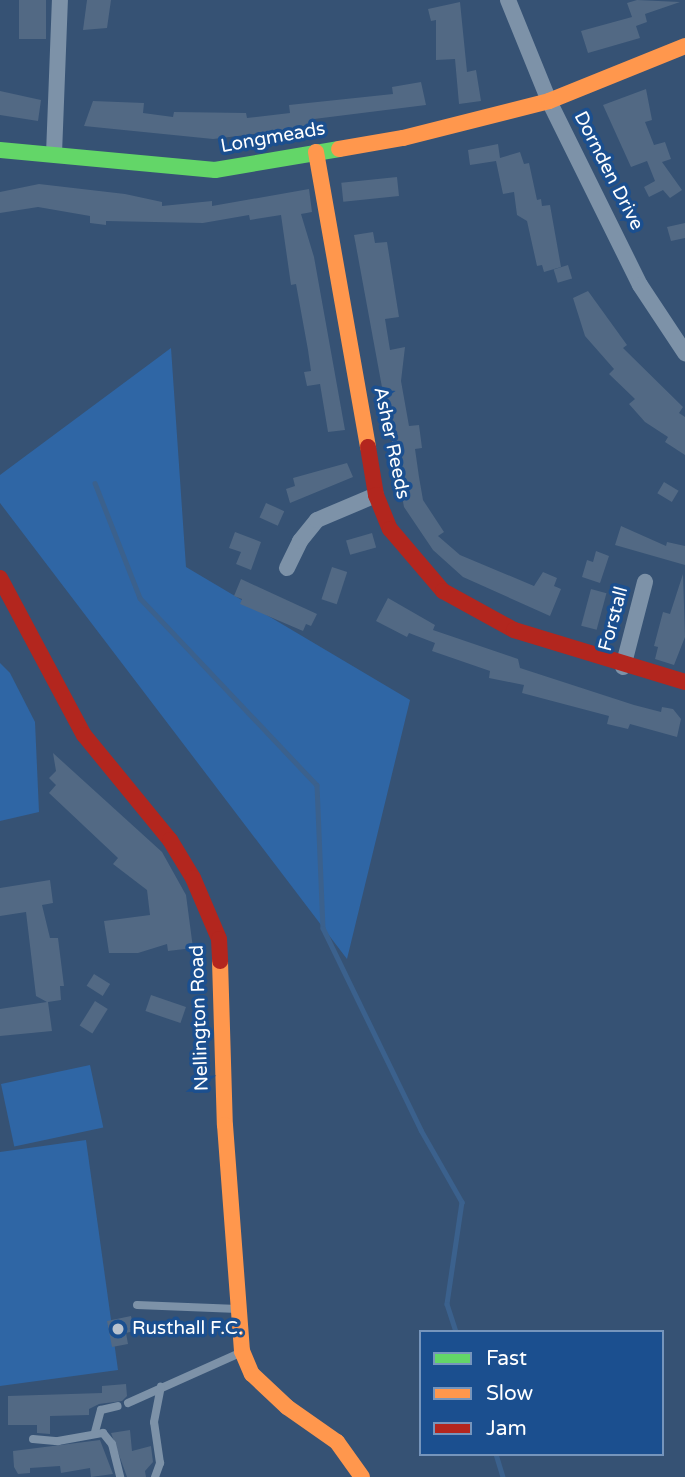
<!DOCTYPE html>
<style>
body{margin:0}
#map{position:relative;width:685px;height:1477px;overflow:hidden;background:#365274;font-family:"Varela Round",sans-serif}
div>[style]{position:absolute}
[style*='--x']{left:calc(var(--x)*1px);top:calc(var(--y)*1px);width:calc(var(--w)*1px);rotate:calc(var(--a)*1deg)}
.green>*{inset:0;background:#2f66a5;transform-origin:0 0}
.stream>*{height:4.5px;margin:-2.25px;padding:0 2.25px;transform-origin:2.25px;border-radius:2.25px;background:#3b618d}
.building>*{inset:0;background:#526984;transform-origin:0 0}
.lane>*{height:8px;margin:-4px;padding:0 4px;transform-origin:4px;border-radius:4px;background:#7d92a8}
.street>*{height:16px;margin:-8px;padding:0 8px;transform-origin:8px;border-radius:8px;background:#7d92a8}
.fast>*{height:16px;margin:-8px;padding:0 8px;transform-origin:8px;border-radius:8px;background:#63d668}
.slow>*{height:16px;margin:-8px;padding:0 8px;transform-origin:8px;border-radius:8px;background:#ff974d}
.jam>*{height:16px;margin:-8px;padding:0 8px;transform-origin:8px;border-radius:8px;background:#b3261e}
.dots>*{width:19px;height:19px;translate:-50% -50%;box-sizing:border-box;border:4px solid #1b4f8f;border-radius:50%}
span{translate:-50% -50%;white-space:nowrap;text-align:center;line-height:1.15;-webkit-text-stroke:7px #1b4f8f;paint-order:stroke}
.street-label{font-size:19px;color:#fff}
.poi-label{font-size:19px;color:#fff}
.left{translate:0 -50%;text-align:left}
.legend{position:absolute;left:419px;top:1330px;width:245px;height:126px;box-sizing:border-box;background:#1b4f8f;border:2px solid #7695bc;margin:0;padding:9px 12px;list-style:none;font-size:21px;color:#fff}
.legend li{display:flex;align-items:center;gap:14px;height:35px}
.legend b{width:35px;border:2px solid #7695bc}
</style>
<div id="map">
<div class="green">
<i style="clip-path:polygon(171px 348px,186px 567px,410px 700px,347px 959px,0 503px,0 475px)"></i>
<i style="clip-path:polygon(0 663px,10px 673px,35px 722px,39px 812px,0 821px)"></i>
<i style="left:90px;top:1065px;width:64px;height:91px;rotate:78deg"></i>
<i style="clip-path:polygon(86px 1140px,118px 1370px,0 1386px,0 1152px)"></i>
</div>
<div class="stream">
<i style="--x:95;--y:483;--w:123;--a:68.6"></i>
<i style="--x:140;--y:598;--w:257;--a:46.6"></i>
<i style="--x:317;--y:785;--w:143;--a:87.6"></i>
<i style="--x:323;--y:928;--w:225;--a:64.1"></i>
<i style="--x:421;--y:1130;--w:83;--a:60.3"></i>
<i style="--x:462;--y:1202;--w:103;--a:98.4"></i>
<i style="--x:447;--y:1304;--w:29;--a:72"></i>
<i style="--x:496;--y:1454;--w:24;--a:73"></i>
</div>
<div class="building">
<i style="left:19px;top:0;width:27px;height:39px"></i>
<i style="clip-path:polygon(87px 0,111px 0,107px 28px,83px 30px)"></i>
<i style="clip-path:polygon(637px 0,680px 2px,645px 14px,647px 22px,636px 26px,640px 38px,588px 53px,581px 31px,632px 17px,627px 3px)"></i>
<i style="clip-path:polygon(460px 2px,467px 72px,476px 70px,481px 101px,459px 104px,455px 59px,436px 60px,436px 20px,431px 21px,428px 9px)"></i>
<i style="clip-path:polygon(421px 82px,426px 105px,314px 119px,315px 124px,285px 130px,213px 139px,84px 126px,93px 101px,144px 103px,143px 113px,173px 117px,174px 112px,246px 113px,247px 118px,290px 113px,289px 105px,393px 94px,392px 87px)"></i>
<i style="clip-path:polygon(646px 89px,652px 120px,645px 122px,654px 145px,665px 142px,671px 159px,662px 162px,682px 190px,670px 198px,663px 190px,649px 197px,644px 187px,655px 181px,647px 161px,631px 167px,603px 105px)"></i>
<i style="clip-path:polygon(0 91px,41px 100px,38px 121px,0 115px)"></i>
<i style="clip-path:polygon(498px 144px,500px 158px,520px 152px,524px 164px,529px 163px,537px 200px,541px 199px,542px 206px,550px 205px,561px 267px,544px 272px,542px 265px,537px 266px,527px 221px,517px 215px,514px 192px,503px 194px,496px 161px,470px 165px,468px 150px)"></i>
<i style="left:397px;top:177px;width:19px;height:56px;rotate:84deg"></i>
<i style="clip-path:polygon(39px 184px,125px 194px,162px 202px,162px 206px,212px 201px,212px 206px,309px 189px,312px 212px,301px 214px,314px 257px,345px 430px,328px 432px,320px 384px,307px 386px,304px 372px,311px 371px,308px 350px,296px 284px,291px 285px,281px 215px,250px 220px,249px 215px,203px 223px,106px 221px,106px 225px,90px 223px,90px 216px,38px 207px,0 213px,0 192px)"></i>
<i style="clip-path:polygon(685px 223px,685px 238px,671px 241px,667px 227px)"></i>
<i style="clip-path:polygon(373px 232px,375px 243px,387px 242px,399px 317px,385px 319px,390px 350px,405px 347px,401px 381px,409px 426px,419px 425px,422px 448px,415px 449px,419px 477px,423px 500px,444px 532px,438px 536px,460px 555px,534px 586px,543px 572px,557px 578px,554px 586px,561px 589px,550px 616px,463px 577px,433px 550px,404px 507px,354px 235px)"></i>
<i style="left:568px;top:265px;width:14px;height:15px;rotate:73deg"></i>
<i style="clip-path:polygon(588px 291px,627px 345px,623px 348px,683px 407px,679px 413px,685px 417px,685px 455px,665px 442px,668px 437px,645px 422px,629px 404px,635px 399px,609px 374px,614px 369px,585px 336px,573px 298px)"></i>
<i style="clip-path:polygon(347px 463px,353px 477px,290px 503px,286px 489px,295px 486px,293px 478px)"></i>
<i style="left:664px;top:482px;width:17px;height:13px;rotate:31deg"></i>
<i style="left:266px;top:503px;width:20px;height:16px;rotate:24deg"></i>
<i style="clip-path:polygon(621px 526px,666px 546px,667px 542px,685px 546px,685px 565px,615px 545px)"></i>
<i style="clip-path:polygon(235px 532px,261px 542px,251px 570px,236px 564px,241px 552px,229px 548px)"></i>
<i style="left:372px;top:533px;width:15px;height:27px;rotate:74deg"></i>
<i style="clip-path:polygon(596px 551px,609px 556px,600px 583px,582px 577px,587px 560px,593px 562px)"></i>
<i style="left:332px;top:567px;width:16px;height:34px;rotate:18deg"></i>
<i style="clip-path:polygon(683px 574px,685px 637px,674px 665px,655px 659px,658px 647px,654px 646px,663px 612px,670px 614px)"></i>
<i style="clip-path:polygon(241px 579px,317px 614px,311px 626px,306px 624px,303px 631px,240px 604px,242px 599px,234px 596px)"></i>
<i style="left:591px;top:589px;width:16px;height:38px;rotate:15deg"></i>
<i style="clip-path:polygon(388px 598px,435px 625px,433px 630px,518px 659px,520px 668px,634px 705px,661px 712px,662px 707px,673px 709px,681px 719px,677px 737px,630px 724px,628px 729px,607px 724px,609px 716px,522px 693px,524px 685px,489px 678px,490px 671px,432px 651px,435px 643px,409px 633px,407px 637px,376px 621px)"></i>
<i style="clip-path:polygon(53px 753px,162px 852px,186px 895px,193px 948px,168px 951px,167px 944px,138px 953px,109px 953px,104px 921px,150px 915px,147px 890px,113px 864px,118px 858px,49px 793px,56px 785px,49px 778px,56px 771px)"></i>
<i style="clip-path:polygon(50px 880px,53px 903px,42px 905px,50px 938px,58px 938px,64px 986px,60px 986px,61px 1000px,48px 1002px,52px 1031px,0 1036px,0 1009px,47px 1002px,36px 996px,26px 912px,0 916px,0 888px)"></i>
<i style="left:94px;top:974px;width:19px;height:14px;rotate:32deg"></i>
<i style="left:151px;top:995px;width:37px;height:17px;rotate:19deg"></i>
<i style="left:95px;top:1001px;width:15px;height:29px;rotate:32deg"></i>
<i style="clip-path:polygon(131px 1316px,134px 1331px,126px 1333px,128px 1344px,112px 1347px,107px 1321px)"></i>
<i style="clip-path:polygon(126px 1384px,127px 1396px,122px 1401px,99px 1404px,89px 1409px,89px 1415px,50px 1416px,50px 1434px,37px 1433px,37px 1425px,8px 1425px,8px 1396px,102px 1393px,102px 1386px)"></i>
<i style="clip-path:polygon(130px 1430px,132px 1451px,151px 1446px,153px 1462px,145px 1471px,146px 1477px,127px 1477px,111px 1433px)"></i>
<i style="clip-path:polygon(100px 1440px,113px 1474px,91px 1477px,90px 1468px,61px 1473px,60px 1466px,30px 1468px,30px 1473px,18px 1474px,14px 1467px,13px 1451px)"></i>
</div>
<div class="lane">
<i style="--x:137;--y:1305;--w:101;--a:2.3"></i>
<i style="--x:128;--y:1403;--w:123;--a:-24.1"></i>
<i style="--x:95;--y:1432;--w:23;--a:-75"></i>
<i style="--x:101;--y:1410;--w:17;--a:-13"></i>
<i style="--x:33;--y:1439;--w:25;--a:5"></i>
<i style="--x:58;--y:1441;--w:46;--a:-10.1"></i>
<i style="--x:103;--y:1433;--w:14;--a:51"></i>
<i style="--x:112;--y:1444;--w:34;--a:76"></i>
<i style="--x:155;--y:1477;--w:15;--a:-70"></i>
<i style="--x:160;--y:1463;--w:41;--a:-98.3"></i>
<i style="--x:154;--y:1422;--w:36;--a:-79"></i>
</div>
<div class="street">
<i style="--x:508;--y:0;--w:109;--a:67.9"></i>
<i style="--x:549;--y:101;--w:205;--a:63.7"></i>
<i style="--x:640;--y:285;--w:82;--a:56.5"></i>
<i style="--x:54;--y:154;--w:154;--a:-87.8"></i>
<i style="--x:287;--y:568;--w:30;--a:-64"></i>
<i style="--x:300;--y:541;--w:27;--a:-51"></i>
<i style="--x:317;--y:520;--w:64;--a:-23"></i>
<i style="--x:623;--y:667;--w:88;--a:-75.5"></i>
</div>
<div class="fast">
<i style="--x:0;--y:150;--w:216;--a:5.3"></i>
<i style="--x:215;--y:170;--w:126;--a:-9.6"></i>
</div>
<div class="slow">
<i style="--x:339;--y:149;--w:65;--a:-9.8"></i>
<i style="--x:403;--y:138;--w:151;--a:-14.2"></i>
<i style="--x:549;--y:101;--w:147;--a:-22"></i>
<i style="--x:316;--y:152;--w:300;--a:80"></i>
<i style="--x:220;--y:961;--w:164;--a:88.3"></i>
<i style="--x:225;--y:1125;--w:227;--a:85.7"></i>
<i style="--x:242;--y:1351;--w:25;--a:67"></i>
<i style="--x:252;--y:1374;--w:48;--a:43.3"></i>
<i style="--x:287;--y:1407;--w:61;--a:35"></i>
<i style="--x:337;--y:1442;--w:43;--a:54.5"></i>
</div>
<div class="jam">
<i style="--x:368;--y:447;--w:49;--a:80.5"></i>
<i style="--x:376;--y:495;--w:37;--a:68"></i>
<i style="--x:390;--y:529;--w:82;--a:49.5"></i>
<i style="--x:443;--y:591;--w:81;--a:28.8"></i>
<i style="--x:514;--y:630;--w:179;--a:16.9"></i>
<i style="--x:0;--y:578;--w:178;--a:61.9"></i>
<i style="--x:84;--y:735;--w:136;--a:50.7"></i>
<i style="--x:170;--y:840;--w:44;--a:58.8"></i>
<i style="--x:193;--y:878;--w:66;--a:66.9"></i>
<i style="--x:219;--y:939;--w:22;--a:87"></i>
</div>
<div class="dots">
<i style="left:118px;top:1329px;background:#b9c2ce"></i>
</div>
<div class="street-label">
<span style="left:273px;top:138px;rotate:-10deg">Longmeads</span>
<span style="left:608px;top:171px;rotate:63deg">Dornden Drive</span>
<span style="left:391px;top:443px;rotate:78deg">Asher Reeds</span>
<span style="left:614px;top:619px;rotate:-75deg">Forstall</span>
<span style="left:200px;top:1018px;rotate:-92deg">Nellington Road</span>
</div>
<div class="poi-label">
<span class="left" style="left:132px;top:1329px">Rusthall F.C.</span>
</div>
<ul class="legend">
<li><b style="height:9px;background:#63d668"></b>Fast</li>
<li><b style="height:9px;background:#ff974d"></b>Slow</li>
<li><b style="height:9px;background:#b3261e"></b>Jam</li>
</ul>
</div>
